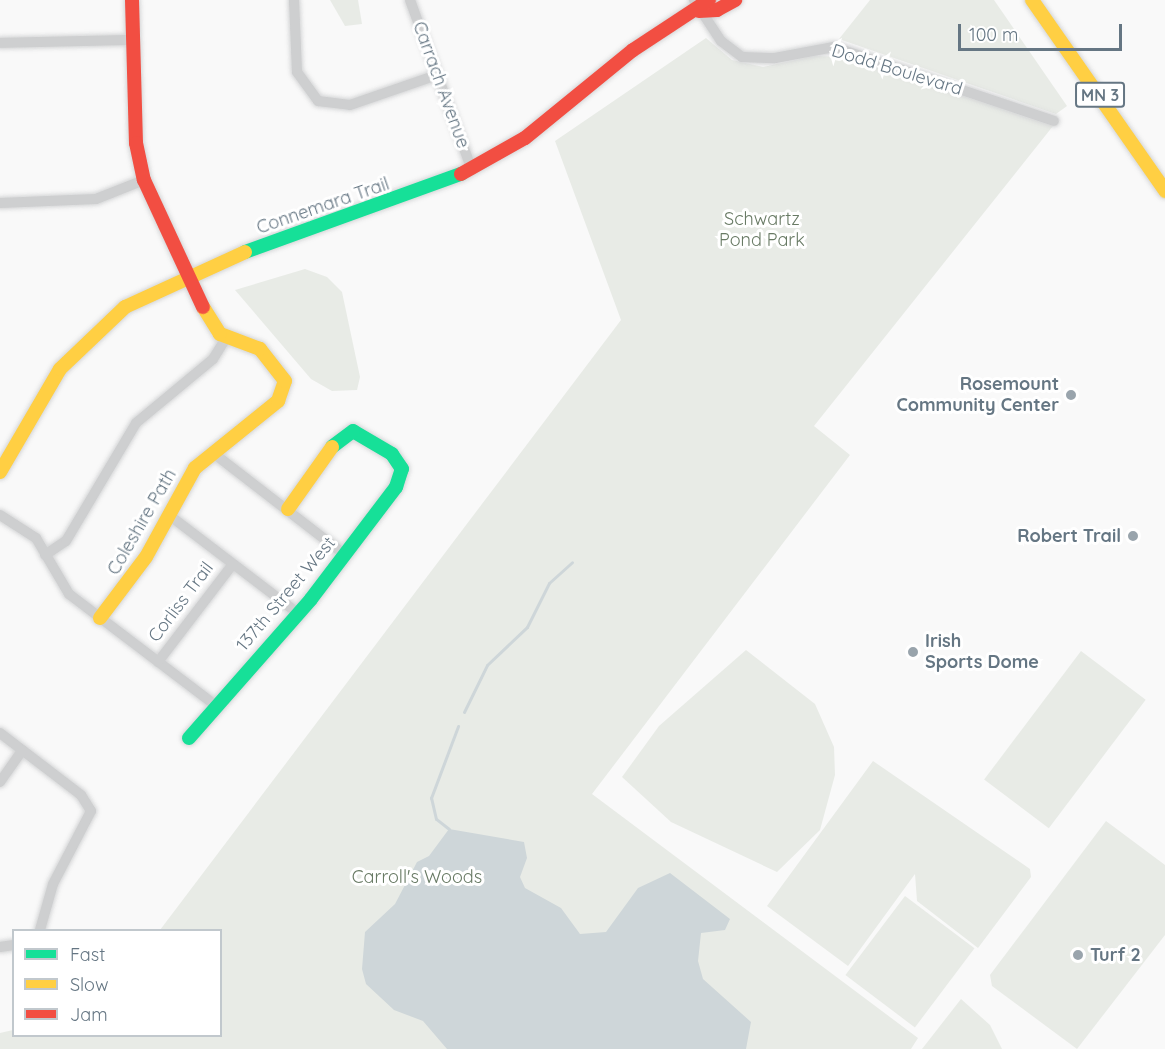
<!DOCTYPE html>
<style>
body{margin:0}
#map{position:relative;width:1165px;height:1049px;overflow:hidden;background:#f9f9f9;font-family:Quicksand,sans-serif}
div>[style]{position:absolute}
[style*='--x']{left:calc(var(--x)*1px);top:calc(var(--y)*1px);width:calc(var(--w)*1px);rotate:calc(var(--a)*1deg)}
.green>*{inset:0;background:#e8ebe6;transform-origin:0 0}
.water>*{inset:0;background:#ced6d9}
.stream>*{height:3px;margin:-1.5px;padding:0 1.5px;transform-origin:1.5px;border-radius:1.5px;background:#ced6d9}
.roads{filter:drop-shadow(0 0 2px #d5d6d7) drop-shadow(0 0 2px #d5d6d7)}
.street>*{height:10px;margin:-5px;padding:0 5px;transform-origin:5px;border-radius:5px;background:#cecfd0}
.fast>*{height:14px;margin:-7px;padding:0 7px;transform-origin:7px;border-radius:7px;background:#16e098}
.slow>*{height:14px;margin:-7px;padding:0 7px;transform-origin:7px;border-radius:7px;background:#ffcf43}
.jam>*{height:14px;margin:-7px;padding:0 7px;transform-origin:7px;border-radius:7px;background:#f24e42}
.dots>*{width:16px;height:16px;translate:-50% -50%;box-sizing:border-box;border:3px solid #fff;border-radius:50%}
span{translate:-50% -50%;white-space:nowrap;text-align:center;line-height:1.15;-webkit-text-stroke:6px #fff;paint-order:stroke}
.shield-label span{padding:2px 4px;background:#fff;border:2px solid;border-radius:4px;-webkit-text-stroke-width:0}
.shield-label{font-size:16px;color:#657683;font-weight:700}
.street-label{font-size:18px;color:#657683}
.park-label{font-size:18px;color:#687a64}
.poi-label{font-size:18px;color:#657683;font-weight:700}
.right{translate:-100% -50%;text-align:right}
.left{translate:0 -50%;text-align:left}
.legend{position:absolute;left:12px;top:929px;width:210px;height:108px;box-sizing:border-box;background:#fff;border:2px solid #c1c8cd;margin:0;padding:8px 10px;list-style:none;font-size:18px;color:#657683}
.legend li{display:flex;align-items:center;gap:12px;height:30px}
.legend b{width:30px;border:2px solid #c1c8cd}
.scale{position:absolute;left:958px;top:24px;width:164px;height:27px;box-sizing:border-box;border:3px solid #657683;border-top:0;padding-left:8px;font-size:18px;line-height:21px;white-space:nowrap;color:#657683;-webkit-text-stroke:4px #fff;paint-order:stroke}
</style>
<div id="map">
<div class="green">
<i style="clip-path:polygon(330px 0,358px 0,362px 24px,345px 26px)"></i>
<i style="clip-path:polygon(870px 0,994px 0,1067px 106px,1056px 114px,839px 39px)"></i>
<i style="clip-path:polygon(706px 38px,732px 60px,763px 67px,814px 56px,846px 57px,1053px 126px,814px 426px,850px 455px,592px 794px,918px 1038px,911px 1049px,0 1049px,0 1033px,13px 1030px,14px 1036px,220px 1036px,220px 930px,160px 930px,621px 320px,555px 141px)"></i>
<i style="clip-path:polygon(305px 269px,327px 277px,342px 292px,360px 377px,357px 390px,332px 391px,311px 379px,235px 290px)"></i>
<i style="clip-path:polygon(746px 650px,815px 704px,834px 747px,835px 775px,820px 830px,777px 872px,671px 822px,622px 777px,659px 726px)"></i>
<i style="left:1081px;top:651px;width:81px;height:161px;rotate:37deg"></i>
<i style="clip-path:polygon(873px 761px,1030px 869px,1031px 877px,978px 948px,917px 901px,915px 874px,848px 966px,767px 906px)"></i>
<i style="clip-path:polygon(1106px 821px,1165px 865px,1165px 935px,1077px 1049px,992px 986px,990px 975px)"></i>
<i style="left:905px;top:896px;width:87px;height:99px;rotate:37deg"></i>
<i style="clip-path:polygon(961px 999px,990px 1025px,1002px 1049px,922px 1049px)"></i>
</div>
<div class="water">
<i style="clip-path:polygon(449px 829px,524px 842px,527px 858px,520px 877px,525px 888px,561px 908px,580px 934px,606px 932px,638px 888px,670px 873px,730px 919px,725px 930px,701px 933px,698px 961px,703px 979px,751px 1022px,746px 1049px,447px 1049px,423px 1021px,394px 1010px,366px 984px,362px 969px,365px 932px,395px 904px,417px 862px,429px 856px)"></i>
</div>
<div class="stream">
<i style="--x:464;--y:712;--w:52;--a:-63.9"></i>
<i style="--x:487;--y:665;--w:55;--a:-43.5"></i>
<i style="--x:527;--y:627;--w:49;--a:-63.4"></i>
<i style="--x:549;--y:583;--w:31;--a:-42"></i>
<i style="--x:449;--y:829;--w:16;--a:-142"></i>
<i style="--x:436;--y:819;--w:22;--a:-103"></i>
<i style="--x:431;--y:798;--w:77;--a:-69.4"></i>
</div>
<div class="roads">
<div class="street">
<i style="--x:294;--y:0;--w:72;--a:87.6"></i>
<i style="--x:297;--y:72;--w:36;--a:54"></i>
<i style="--x:318;--y:101;--w:32;--a:7"></i>
<i style="--x:350;--y:105;--w:92;--a:-19"></i>
<i style="--x:410;--y:0;--w:181;--a:70"></i>
<i style="--x:694;--y:0;--w:49;--a:56.6"></i>
<i style="--x:721;--y:41;--w:26;--a:37"></i>
<i style="--x:742;--y:57;--w:33;--a:2"></i>
<i style="--x:775;--y:58;--w:60;--a:-10.6"></i>
<i style="--x:834;--y:47;--w:232;--a:18.6"></i>
<i style="--x:0;--y:43;--w:133;--a:-1.3"></i>
<i style="--x:0;--y:203;--w:96;--a:-2.4"></i>
<i style="--x:96;--y:199;--w:52;--a:-21.6"></i>
<i style="--x:212;--y:452;--w:167;--a:37.7"></i>
<i style="--x:0;--y:515;--w:43;--a:32.6"></i>
<i style="--x:36;--y:538;--w:65;--a:59.5"></i>
<i style="--x:69;--y:594;--w:183;--a:37.2"></i>
<i style="--x:169;--y:515;--w:158;--a:37.3"></i>
<i style="--x:45;--y:555;--w:25;--a:-34"></i>
<i style="--x:66;--y:541;--w:137;--a:-59.3"></i>
<i style="--x:136;--y:423;--w:100;--a:-39.7"></i>
<i style="--x:213;--y:359;--w:26;--a:-58"></i>
<i style="--x:158;--y:662;--w:123;--a:-52.6"></i>
<i style="--x:0;--y:733;--w:102;--a:37.4"></i>
<i style="--x:81;--y:795;--w:19;--a:58"></i>
<i style="--x:91;--y:811;--w:82;--a:117.5"></i>
<i style="--x:53;--y:884;--w:48;--a:105.8"></i>
<i style="--x:0;--y:782;--w:39;--a:-55"></i>
<i style="--x:0;--y:947;--w:14;--a:-8"></i>
</div>
<div class="fast">
<i style="--x:245;--y:252;--w:230;--a:-19.9"></i>
<i style="--x:189;--y:738;--w:185;--a:-48.7"></i>
<i style="--x:311;--y:599;--w:141;--a:-52.8"></i>
<i style="--x:396;--y:487;--w:19;--a:-72"></i>
<i style="--x:402;--y:469;--w:18;--a:-124"></i>
<i style="--x:392;--y:454;--w:45;--a:-149.5"></i>
<i style="--x:353;--y:431;--w:26;--a:143"></i>
</div>
<div class="slow">
<i style="--x:1032;--y:0;--w:233;--a:55.1"></i>
<i style="--x:0;--y:472;--w:119;--a:-59.8"></i>
<i style="--x:60;--y:369;--w:90;--a:-43.6"></i>
<i style="--x:125;--y:307;--w:132;--a:-24.6"></i>
<i style="--x:288;--y:509;--w:76;--a:-54.6"></i>
<i style="--x:100;--y:618;--w:76;--a:-53"></i>
<i style="--x:146;--y:557;--w:102;--a:-61.2"></i>
<i style="--x:195;--y:468;--w:107;--a:-38.9"></i>
<i style="--x:278;--y:401;--w:21;--a:-71"></i>
<i style="--x:285;--y:381;--w:41;--a:-128"></i>
<i style="--x:260;--y:349;--w:43;--a:-159.4"></i>
<i style="--x:220;--y:334;--w:32;--a:-122"></i>
</div>
<div class="jam">
<i style="--x:132;--y:0;--w:143;--a:88.4"></i>
<i style="--x:136;--y:143;--w:38;--a:78"></i>
<i style="--x:144;--y:180;--w:140;--a:65.1"></i>
<i style="--x:699;--y:11;--w:18;--a:-3"></i>
<i style="--x:717;--y:10;--w:21;--a:-29"></i>
<i style="--x:461;--y:174;--w:73;--a:-29.4"></i>
<i style="--x:525;--y:138;--w:139;--a:-39.2"></i>
<i style="--x:633;--y:50;--w:91;--a:-33.3"></i>
</div>
</div>
<div class="dots">
<i style="left:1071px;top:395px;background:#99a4ac"></i>
<i style="left:1133px;top:536px;background:#99a4ac"></i>
<i style="left:913px;top:652px;background:#99a4ac"></i>
<i style="left:1078px;top:955px;background:#99a4ac"></i>
</div>
<div class="shield-label">
<span style="left:1100px;top:95px">MN 3</span>
</div>
<div class="street-label">
<span style="left:897px;top:70px;rotate:17deg">Dodd Boulevard</span>
<span style="left:441px;top:85px;rotate:70deg">Carrach Avenue</span>
<span style="left:323px;top:206px;rotate:-19deg">Connemara Trail</span>
<span style="left:142px;top:522px;rotate:-60deg">Coleshire Path</span>
<span style="left:286px;top:594px;rotate:-50deg">137th Street West</span>
<span style="left:181px;top:602px;rotate:-53deg">Corliss Trail</span>
</div>
<div class="park-label">
<span style="left:762px;top:230px">Schwartz<br>Pond Park</span>
<span style="left:417px;top:877px">Carroll's Woods</span>
</div>
<div class="poi-label">
<span class="right" style="left:1059px;top:395px">Rosemount<br>Community Center</span>
<span class="right" style="left:1121px;top:536px">Robert Trail</span>
<span class="left" style="left:925px;top:652px">Irish<br>Sports Dome</span>
<span class="left" style="left:1090px;top:955px">Turf 2</span>
</div>
<ul class="legend">
<li><b style="height:8px;background:#16e098"></b>Fast</li>
<li><b style="height:8px;background:#ffcf43"></b>Slow</li>
<li><b style="height:8px;background:#f24e42"></b>Jam</li>
</ul>
<div class="scale">100 m</div>
</div>
